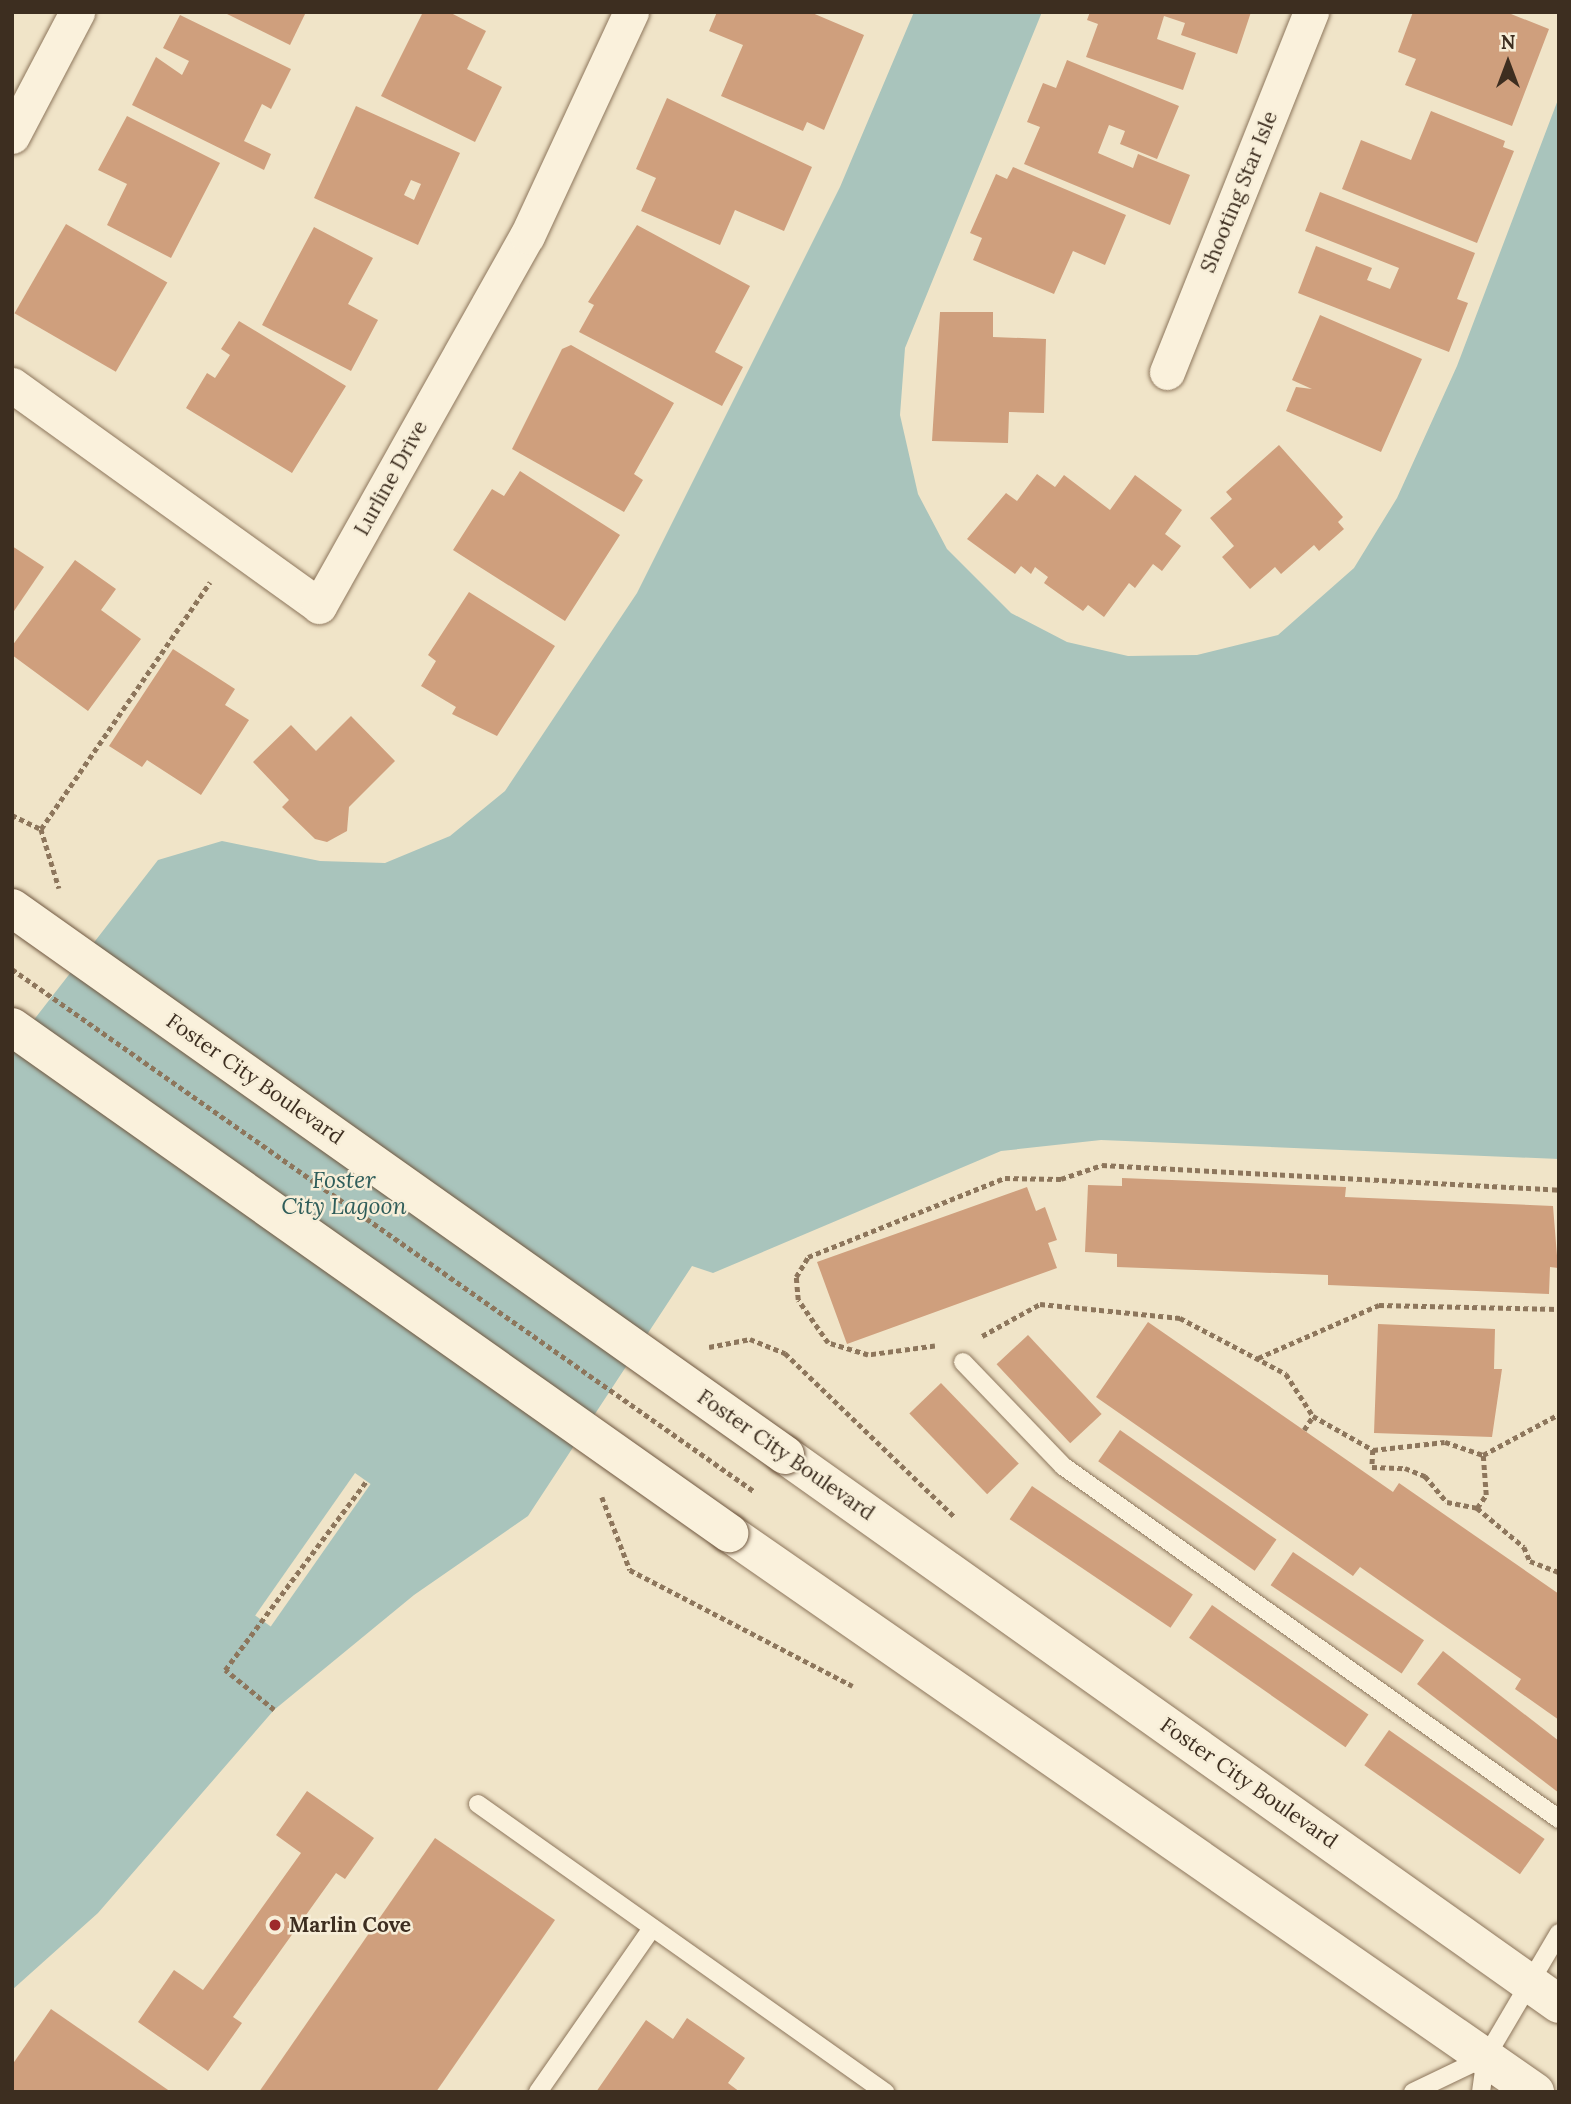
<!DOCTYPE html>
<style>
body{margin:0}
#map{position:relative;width:1571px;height:2104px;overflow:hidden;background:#f0e4c8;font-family:Lora,serif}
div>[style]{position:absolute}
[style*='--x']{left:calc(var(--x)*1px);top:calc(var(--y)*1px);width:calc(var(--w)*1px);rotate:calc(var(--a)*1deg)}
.water>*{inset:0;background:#a9c4bc}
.pier>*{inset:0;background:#f0e4c8;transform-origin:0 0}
.building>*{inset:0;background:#cf9f7d;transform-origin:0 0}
.path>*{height:4.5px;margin-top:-2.25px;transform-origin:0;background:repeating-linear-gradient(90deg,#8d765c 0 5px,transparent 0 8.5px)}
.roads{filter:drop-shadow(0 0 2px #8d765c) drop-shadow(0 0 2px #8d765c)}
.service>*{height:18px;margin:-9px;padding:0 9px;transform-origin:9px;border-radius:9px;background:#faf1dc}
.minor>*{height:35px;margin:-17.5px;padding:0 17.5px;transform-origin:17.5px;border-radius:17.5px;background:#faf1dc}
.secondary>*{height:38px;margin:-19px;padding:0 19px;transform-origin:19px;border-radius:19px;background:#faf1dc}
.path-bridge>*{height:4.5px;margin-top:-2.25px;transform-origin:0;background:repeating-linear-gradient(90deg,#8d765c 0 5px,transparent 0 8.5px)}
.bridges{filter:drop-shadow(0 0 2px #6f573f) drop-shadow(0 0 2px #6f573f)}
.secondary-bridge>*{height:38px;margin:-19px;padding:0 19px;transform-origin:19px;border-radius:19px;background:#faf1dc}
.dots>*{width:19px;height:19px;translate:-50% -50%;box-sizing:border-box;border:4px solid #f7eed8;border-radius:50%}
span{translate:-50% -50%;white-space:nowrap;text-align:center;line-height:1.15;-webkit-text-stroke:5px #f7eed8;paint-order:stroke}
.street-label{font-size:21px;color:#3d2e20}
.poi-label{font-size:21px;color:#3d2e20;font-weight:700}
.left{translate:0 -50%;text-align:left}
.water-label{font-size:23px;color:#2f5d5a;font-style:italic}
.frame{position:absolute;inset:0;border:14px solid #3d2e20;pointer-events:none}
.north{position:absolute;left:1473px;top:28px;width:70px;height:70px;-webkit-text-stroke:5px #f7eed8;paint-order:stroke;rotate:0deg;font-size:19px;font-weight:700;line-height:28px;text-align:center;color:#3d2e20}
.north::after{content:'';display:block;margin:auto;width:24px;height:32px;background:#3d2e20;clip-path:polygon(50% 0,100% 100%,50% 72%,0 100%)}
</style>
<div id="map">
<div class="water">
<i style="clip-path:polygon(914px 12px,1042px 12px,905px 348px,900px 415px,918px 494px,947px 549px,1011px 613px,1067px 642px,1128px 656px,1197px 655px,1278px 635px,1354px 568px,1397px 498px,1457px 366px,1559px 97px,1559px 1159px,1101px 1140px,1001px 1151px,713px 1273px,692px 1266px,528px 1516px,414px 1595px,274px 1710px,98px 1913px,12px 1990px,12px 1048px,158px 860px,222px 841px,320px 861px,385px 863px,450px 836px,505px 791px,637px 593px,840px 187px)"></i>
</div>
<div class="pier">
<i style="left:355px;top:1473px;width:19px;height:174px;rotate:35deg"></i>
</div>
<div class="building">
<i style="clip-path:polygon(223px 12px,306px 12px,290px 45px)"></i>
<i style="clip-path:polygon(423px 12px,449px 12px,486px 31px,467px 69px,502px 87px,475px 142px,381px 96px)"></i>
<i style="clip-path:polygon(717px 12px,810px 12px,864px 35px,824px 130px,807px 122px,803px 131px,721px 96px,743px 45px,709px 31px)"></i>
<i style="clip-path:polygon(1090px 12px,1251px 12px,1237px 54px,1181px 35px,1185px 23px,1164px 16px,1157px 39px,1196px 53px,1183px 90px,1086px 57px,1098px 24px,1087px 20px)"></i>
<i style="clip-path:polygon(1413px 12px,1506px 12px,1549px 29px,1512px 126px,1405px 85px,1416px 59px,1398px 52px)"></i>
<i style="clip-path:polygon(180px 15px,291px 69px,271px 109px,262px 104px,244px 141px,271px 154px,264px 170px,132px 105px,156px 57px,182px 75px,189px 61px,163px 48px)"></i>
<i style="clip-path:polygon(1067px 60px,1179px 106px,1157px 159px,1120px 144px,1125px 131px,1109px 125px,1098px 153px,1133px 168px,1138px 154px,1190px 175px,1170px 225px,1024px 164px,1040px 127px,1027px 122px,1043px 83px,1056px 88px)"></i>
<i style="clip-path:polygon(667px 98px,812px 167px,784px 231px,735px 210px,720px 245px,641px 211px,656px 178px,636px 169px)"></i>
<i style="clip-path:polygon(evenodd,356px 106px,460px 153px,418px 245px,314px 198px,356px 106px,411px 180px,421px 184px,414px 200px,404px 195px,411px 180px)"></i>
<i style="clip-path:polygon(1431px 111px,1505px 141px,1503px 147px,1514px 151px,1477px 243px,1342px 189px,1361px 140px,1411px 160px)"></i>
<i style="clip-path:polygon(127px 116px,220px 163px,171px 258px,107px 225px,127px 184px,98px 170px)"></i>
<i style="clip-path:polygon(1013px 167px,1126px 215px,1105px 265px,1073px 251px,1054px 294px,973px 260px,982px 238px,970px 233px,996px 174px,1007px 179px)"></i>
<i style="clip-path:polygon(1320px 192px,1475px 253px,1457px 299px,1468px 303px,1449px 352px,1298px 293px,1316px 246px,1372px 268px,1367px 280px,1390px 289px,1399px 268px,1305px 231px)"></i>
<i style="left:66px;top:224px;width:117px;height:103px;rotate:30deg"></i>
<i style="clip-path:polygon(637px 225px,750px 286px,715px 352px,743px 367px,722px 406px,579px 332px,594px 305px,588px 302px)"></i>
<i style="clip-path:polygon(314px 227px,373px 258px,348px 304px,378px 320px,351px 371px,262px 325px)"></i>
<i style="clip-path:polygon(940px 312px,993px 312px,993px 337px,1046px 339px,1044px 413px,1009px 412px,1008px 443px,932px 441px)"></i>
<i style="clip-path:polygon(1320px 315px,1422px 359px,1381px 452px,1286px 411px,1296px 387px,1312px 389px,1292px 380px)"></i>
<i style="clip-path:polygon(239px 321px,346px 386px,292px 473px,186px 408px,207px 373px,215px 378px,230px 355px,221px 349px)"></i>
<i style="clip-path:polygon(571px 345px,674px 403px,634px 474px,643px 480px,624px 512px,512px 449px,562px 349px)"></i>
<i style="clip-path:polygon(1279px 445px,1343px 517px,1338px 522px,1344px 529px,1319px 551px,1314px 545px,1281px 574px,1275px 567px,1250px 589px,1222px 557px,1234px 546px,1210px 518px,1232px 499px,1226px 492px)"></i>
<i style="clip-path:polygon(520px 471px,620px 535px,565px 621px,453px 550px,492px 489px,504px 496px)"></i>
<i style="clip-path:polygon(1037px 474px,1055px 487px,1064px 475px,1110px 510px,1135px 475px,1182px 510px,1165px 534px,1181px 546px,1162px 571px,1153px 564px,1135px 588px,1129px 583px,1104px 617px,1088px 605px,1083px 611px,1044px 583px,1048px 577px,1035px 567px,1031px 574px,1021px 566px,1015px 574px,967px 539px,1006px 493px,1017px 501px)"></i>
<i style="clip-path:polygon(12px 546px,44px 567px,12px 614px)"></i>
<i style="clip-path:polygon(75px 560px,116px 589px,101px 610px,141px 639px,88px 711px,12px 655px,12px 646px)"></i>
<i style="clip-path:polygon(469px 592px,555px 646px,497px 736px,452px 714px,456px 707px,421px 686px,436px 661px,428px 655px)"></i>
<i style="clip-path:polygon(173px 649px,235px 689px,225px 705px,249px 720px,201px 795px,147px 760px,142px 767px,109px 746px)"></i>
<i style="clip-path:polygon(351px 716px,395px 761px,349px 807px,347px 831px,327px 842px,315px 839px,282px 807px,289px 800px,253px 762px,291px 725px,316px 751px)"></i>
<i style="clip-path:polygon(1122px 1178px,1346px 1187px,1345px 1197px,1553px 1206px,1558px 1268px,1550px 1267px,1549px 1294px,1328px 1285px,1328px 1275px,1117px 1267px,1117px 1254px,1085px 1252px,1088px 1185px,1122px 1186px)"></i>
<i style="clip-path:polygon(1027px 1187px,1036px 1211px,1045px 1207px,1057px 1240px,1048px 1243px,1057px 1268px,847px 1344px,817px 1262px)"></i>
<i style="clip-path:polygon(1148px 1322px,1393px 1492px,1399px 1483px,1559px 1594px,1559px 1720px,1515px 1689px,1521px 1679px,1360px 1567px,1353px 1576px,1096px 1397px)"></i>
<i style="clip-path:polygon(1378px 1324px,1495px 1329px,1494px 1369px,1502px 1369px,1492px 1437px,1374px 1433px)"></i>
<i style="left:1028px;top:1335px;width:108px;height:43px;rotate:47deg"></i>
<i style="left:941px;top:1383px;width:112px;height:44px;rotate:46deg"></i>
<i style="left:1120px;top:1430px;width:191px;height:38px;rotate:35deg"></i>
<i style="left:1032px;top:1486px;width:194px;height:40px;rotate:34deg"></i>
<i style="left:1293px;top:1552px;width:158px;height:40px;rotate:34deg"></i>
<i style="left:1212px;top:1605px;width:191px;height:40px;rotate:35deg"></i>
<i style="clip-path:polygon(1443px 1651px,1559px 1741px,1559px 1793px,1417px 1684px)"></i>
<i style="left:1389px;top:1730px;width:190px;height:43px;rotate:35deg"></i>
<i style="clip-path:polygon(307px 1791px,374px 1838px,345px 1879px,336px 1873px,233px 2017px,242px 2023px,208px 2071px,138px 2022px,174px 1970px,203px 1990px,301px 1853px,276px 1835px)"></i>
<i style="clip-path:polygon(435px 1838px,555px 1920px,436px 2092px,259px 2092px)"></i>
<i style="clip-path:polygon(51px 2009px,171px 2092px,12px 2092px,12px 2065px)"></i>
<i style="clip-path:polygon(687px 2018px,745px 2058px,728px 2083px,740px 2092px,596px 2092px,646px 2020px,673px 2039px)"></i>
</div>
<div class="path">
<i style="--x:12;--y:815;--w:32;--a:26"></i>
<i style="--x:41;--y:829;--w:62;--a:73"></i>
<i style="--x:41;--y:829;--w:299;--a:-55.6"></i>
<i style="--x:982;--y:1336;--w:66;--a:-28.9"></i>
<i style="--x:1040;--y:1304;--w:141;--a:5.7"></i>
<i style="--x:1180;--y:1318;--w:120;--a:27.8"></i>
<i style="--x:1286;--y:1374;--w:50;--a:57.3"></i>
<i style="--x:935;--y:1346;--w:68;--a:172.3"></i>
<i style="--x:868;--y:1355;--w:42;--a:-163.3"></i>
<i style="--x:828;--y:1343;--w:52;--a:-124.9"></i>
<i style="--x:798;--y:1300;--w:23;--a:-95"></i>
<i style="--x:796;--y:1277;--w:23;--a:-59"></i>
<i style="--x:808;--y:1257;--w:212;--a:-21.9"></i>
<i style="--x:1005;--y:1178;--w:56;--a:1"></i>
<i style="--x:1061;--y:1179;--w:43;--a:-18.9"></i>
<i style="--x:1102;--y:1165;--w:458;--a:3.1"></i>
<i style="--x:709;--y:1347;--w:42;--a:-11"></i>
<i style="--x:750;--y:1339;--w:38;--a:22"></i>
<i style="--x:785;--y:1353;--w:235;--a:44"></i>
<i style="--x:1258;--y:1358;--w:132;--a:-23.7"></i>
<i style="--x:1379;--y:1305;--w:180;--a:1.3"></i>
<i style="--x:1304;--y:1430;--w:17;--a:-57"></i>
<i style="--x:1313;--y:1416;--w:69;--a:29.5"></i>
<i style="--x:1373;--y:1450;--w:72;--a:-6.3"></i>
<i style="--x:1445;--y:1442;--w:40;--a:18.9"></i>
<i style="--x:1483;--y:1455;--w:86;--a:-28.3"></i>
<i style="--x:1373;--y:1450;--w:17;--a:93"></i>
<i style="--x:1372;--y:1467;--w:33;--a:2"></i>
<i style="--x:1405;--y:1468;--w:22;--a:22"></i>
<i style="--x:1425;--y:1476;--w:34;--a:50"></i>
<i style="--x:1447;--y:1502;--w:31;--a:11"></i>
<i style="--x:1477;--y:1508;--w:16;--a:-55"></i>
<i style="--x:1486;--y:1495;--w:40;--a:-94.3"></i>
<i style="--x:602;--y:1497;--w:78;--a:69"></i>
<i style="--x:630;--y:1570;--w:251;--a:27.5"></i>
<i style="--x:1477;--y:1508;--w:61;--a:39.7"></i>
<i style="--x:1524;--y:1547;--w:15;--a:67"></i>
<i style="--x:1530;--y:1561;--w:31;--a:21"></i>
<i style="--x:274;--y:1710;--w:63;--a:-140.8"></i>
<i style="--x:225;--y:1670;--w:237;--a:-53.2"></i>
</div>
<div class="roads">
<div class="service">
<i style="--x:963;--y:1362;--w:144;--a:46.1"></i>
<i style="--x:1063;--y:1466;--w:609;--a:35.44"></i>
<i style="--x:478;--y:1804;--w:499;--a:35.3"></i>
<i style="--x:538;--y:2092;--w:200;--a:-55.2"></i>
<i style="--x:1413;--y:2092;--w:81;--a:-25.6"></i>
<i style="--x:1481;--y:2092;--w:35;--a:-82"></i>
<i style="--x:1486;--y:2057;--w:144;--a:-59.5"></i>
</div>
<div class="minor">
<i style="--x:12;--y:136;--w:140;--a:-62.3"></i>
<i style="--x:1167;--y:372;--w:388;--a:-68.2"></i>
<i style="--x:12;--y:385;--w:378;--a:35.7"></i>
<i style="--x:319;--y:606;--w:424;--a:-60.7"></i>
<i style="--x:527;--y:236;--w:247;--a:-65.1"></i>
</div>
<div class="secondary">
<i style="--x:785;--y:1455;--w:949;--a:35.35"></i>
<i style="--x:729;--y:1533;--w:981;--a:34.74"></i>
</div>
</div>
<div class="path-bridge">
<i style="--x:12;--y:969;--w:909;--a:35.14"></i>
</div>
<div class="bridges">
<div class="secondary-bridge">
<i style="--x:12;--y:908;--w:947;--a:35.28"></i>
<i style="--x:12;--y:1027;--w:878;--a:35.21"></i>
</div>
</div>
<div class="dots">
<i style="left:275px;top:1925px;background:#9e2a2b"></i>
</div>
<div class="street-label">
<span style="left:1239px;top:192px;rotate:-68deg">Shooting Star Isle</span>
<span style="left:391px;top:478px;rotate:-61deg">Lurline Drive</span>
<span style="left:255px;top:1079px;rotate:35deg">Foster City Boulevard</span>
<span style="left:786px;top:1455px;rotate:35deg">Foster City Boulevard</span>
<span style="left:1249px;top:1783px;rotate:35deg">Foster City Boulevard</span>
</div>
<div class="poi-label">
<span class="left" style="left:289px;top:1925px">Marlin Cove</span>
</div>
<div class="water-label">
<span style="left:344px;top:1193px">Foster<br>City Lagoon</span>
</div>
<div class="frame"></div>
<div class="north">N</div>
</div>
